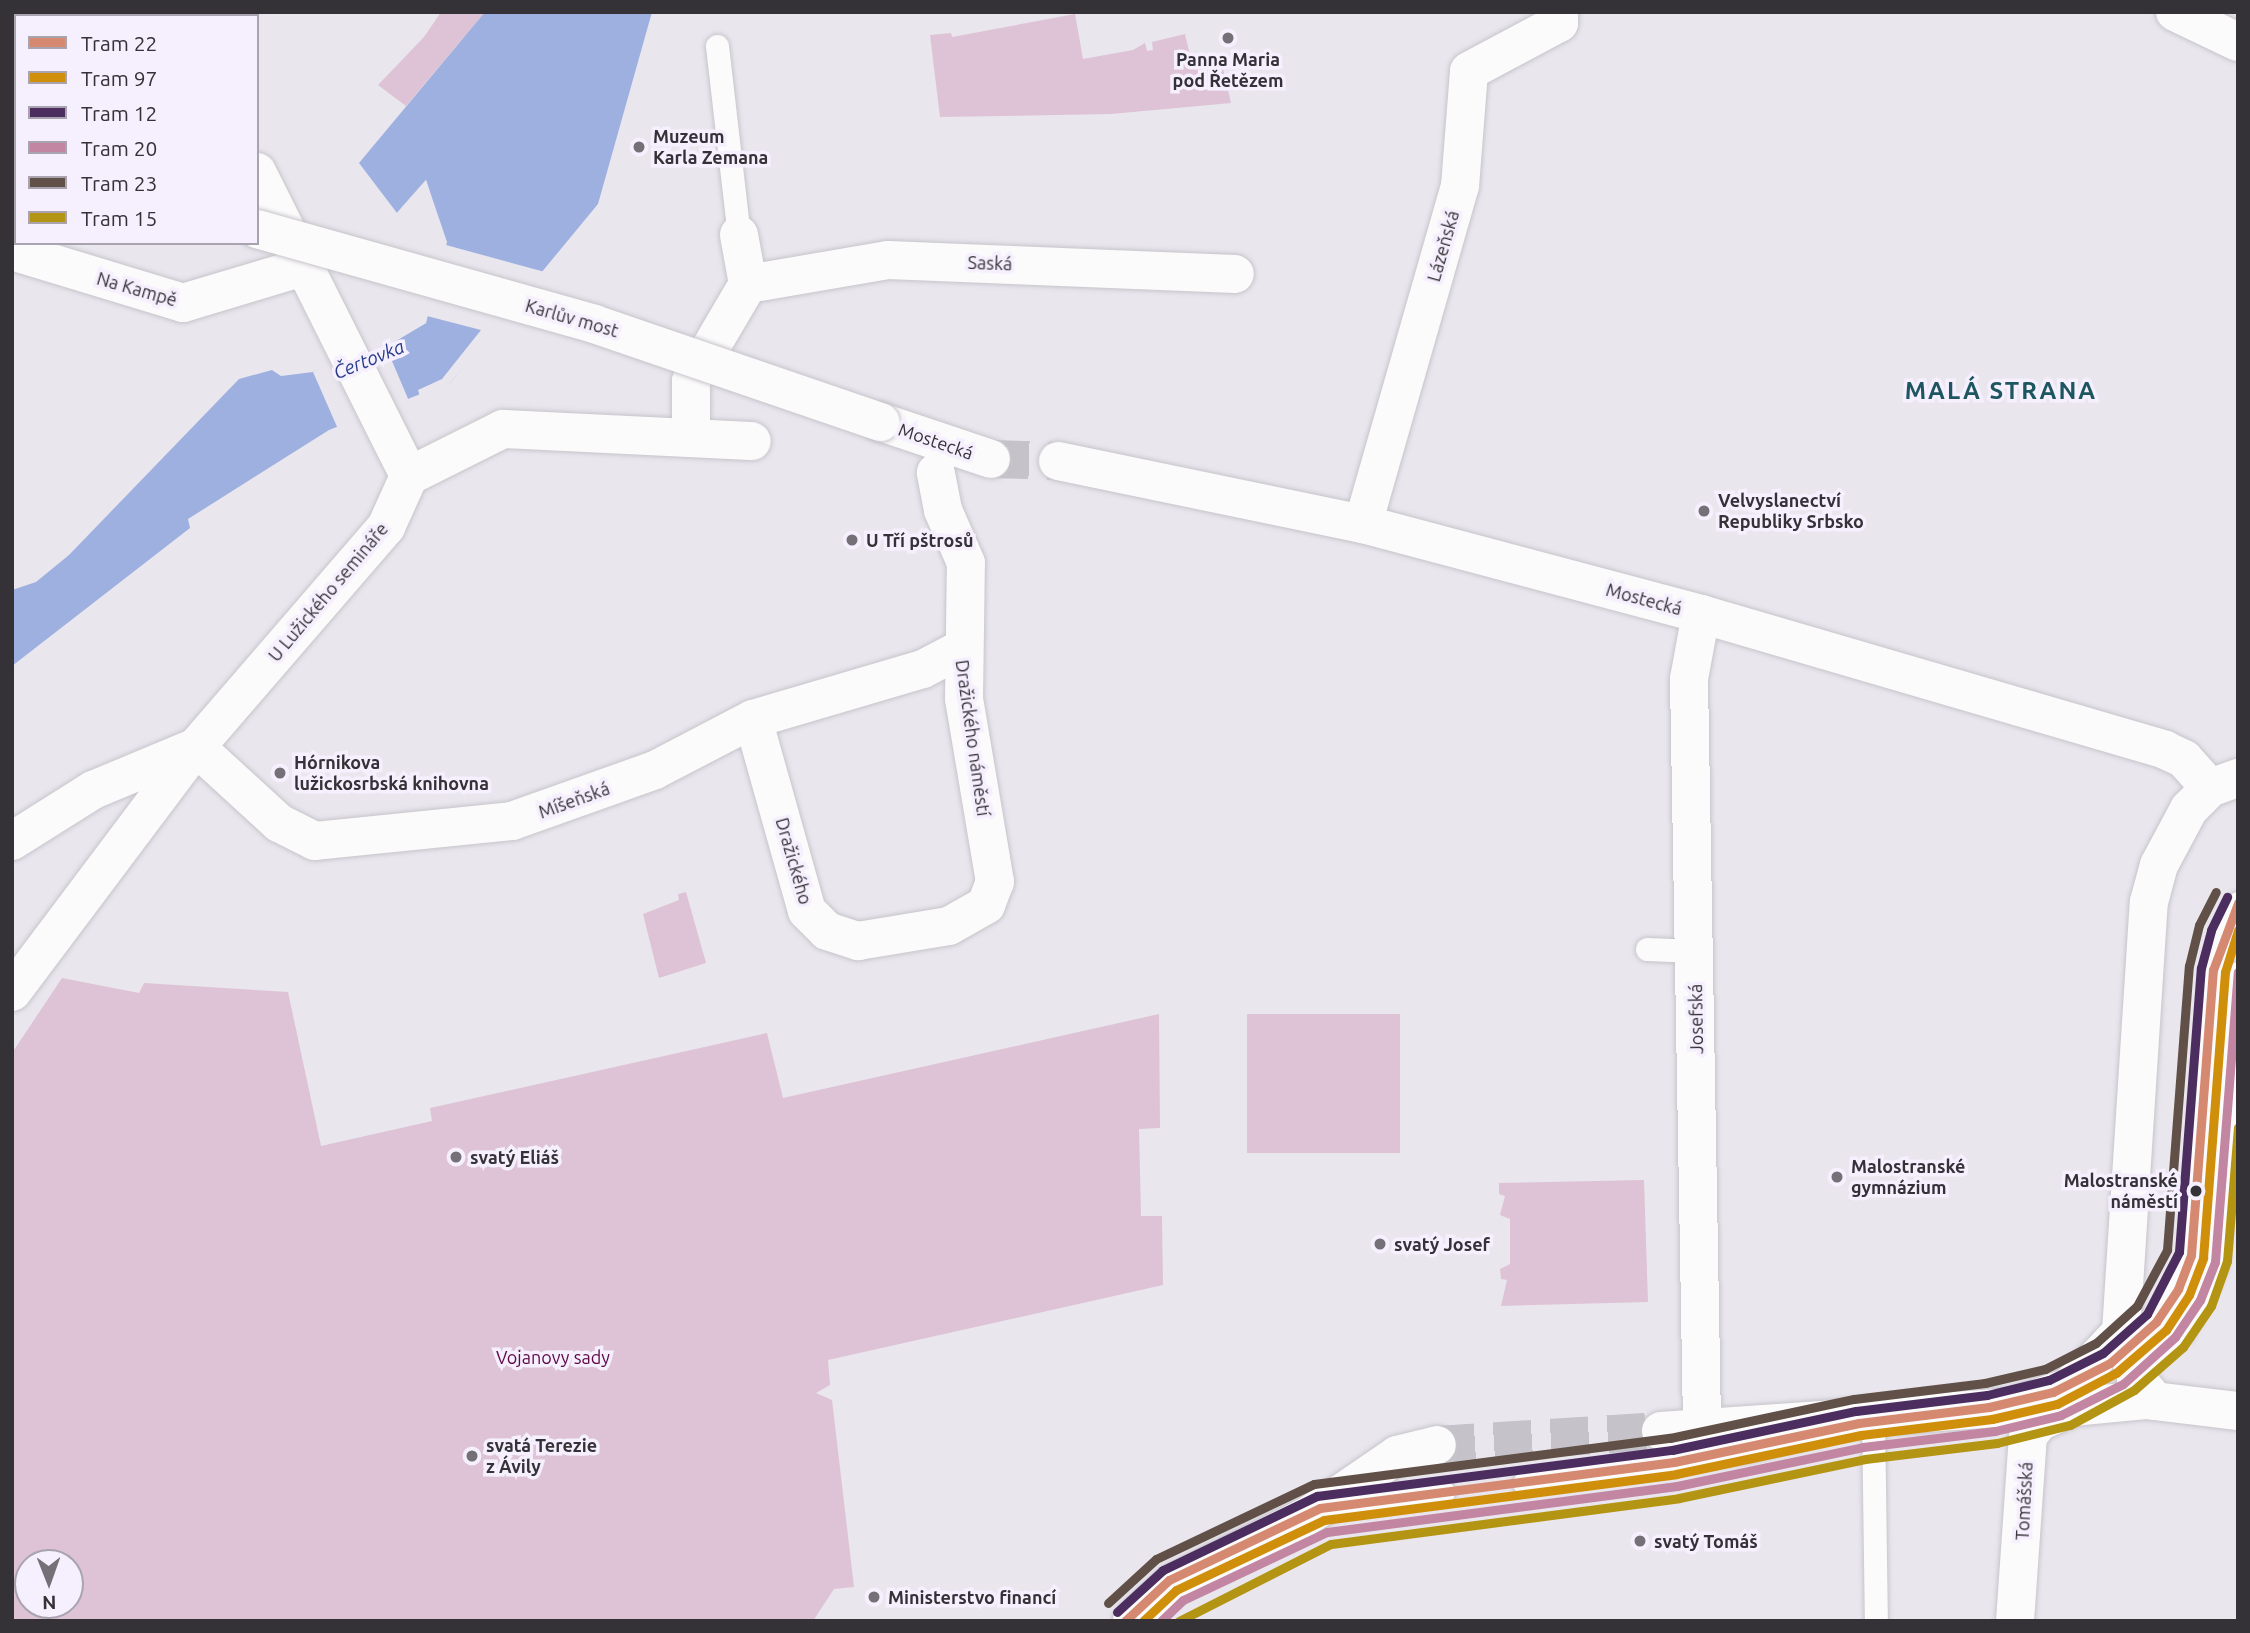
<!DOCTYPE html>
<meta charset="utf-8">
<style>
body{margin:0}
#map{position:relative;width:2250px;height:1633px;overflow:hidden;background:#e9e6ee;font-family:Ubuntu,sans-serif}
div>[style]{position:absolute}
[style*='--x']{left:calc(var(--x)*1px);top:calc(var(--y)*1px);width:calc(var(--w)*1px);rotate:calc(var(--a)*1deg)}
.green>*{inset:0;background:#ddc3d5;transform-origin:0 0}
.water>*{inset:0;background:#9eb0e0}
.pier>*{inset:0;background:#e9e6ee}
.street-tunnel>*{height:38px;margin-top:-19px;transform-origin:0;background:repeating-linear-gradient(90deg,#c5c2c9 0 38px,transparent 0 57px)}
.roads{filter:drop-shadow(0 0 2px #c7c4ca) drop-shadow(0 0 2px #c7c4ca)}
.lane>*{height:23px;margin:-11.5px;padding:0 11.5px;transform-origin:11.5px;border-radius:11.5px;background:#fcfbfc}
.street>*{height:38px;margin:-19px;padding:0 19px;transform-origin:19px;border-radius:19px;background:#fcfbfc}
.secondary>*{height:38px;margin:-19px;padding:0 19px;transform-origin:19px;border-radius:19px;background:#fcfbfc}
.bridges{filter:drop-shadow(0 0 2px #c7c4ca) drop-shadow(0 0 2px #c7c4ca)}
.street-bridge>*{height:38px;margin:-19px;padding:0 19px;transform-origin:19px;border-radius:19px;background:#fcfbfc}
.tram-1>*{height:9px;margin:-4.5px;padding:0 4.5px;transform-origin:4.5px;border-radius:4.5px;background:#d68971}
.tram-2>*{height:9px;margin:-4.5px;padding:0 4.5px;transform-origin:4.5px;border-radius:4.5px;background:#d08f0b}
.tram-3>*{height:9px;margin:-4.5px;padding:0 4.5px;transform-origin:4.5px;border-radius:4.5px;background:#4c2d5f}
.tram-4>*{height:9px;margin:-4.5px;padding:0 4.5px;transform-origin:4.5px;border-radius:4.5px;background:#c285a2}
.tram-5>*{height:9px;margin:-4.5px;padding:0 4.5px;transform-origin:4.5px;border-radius:4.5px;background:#605047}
.tram-6>*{height:9px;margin:-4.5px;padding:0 4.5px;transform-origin:4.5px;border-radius:4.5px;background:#b39413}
.dots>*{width:19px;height:19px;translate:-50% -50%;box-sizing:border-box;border:4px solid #f5effe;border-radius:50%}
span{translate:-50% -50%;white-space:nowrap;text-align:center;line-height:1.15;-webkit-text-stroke:7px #f5effe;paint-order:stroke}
.poi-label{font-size:18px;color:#343237;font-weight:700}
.left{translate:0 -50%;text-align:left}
.street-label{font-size:18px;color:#343237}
.stop-label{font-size:18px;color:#343237;font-weight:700}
.right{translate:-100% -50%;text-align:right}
.park-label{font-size:18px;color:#5e0945}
.water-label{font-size:19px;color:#243c88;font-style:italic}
.district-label{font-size:24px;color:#1d565f;font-weight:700;letter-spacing:2px}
.frame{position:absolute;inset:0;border:14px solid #343237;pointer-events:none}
.legend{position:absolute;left:14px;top:14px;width:245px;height:231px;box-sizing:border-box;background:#f5effe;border:2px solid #a8a3ae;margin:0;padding:9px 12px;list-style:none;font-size:21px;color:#343237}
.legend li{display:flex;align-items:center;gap:14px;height:35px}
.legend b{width:35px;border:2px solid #a8a3ae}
.north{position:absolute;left:14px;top:1549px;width:70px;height:70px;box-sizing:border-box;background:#f5effe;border:2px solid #a8a3ae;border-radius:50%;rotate:179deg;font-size:19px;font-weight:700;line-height:28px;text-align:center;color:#343237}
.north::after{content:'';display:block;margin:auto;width:24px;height:32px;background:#737177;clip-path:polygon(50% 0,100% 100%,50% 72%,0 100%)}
</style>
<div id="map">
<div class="green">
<i style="clip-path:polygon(441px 12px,485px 12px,406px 106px,378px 85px,424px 37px)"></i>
<i style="clip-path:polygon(1075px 14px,1083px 59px,1133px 50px,1145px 43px,1147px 51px,1153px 50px,1152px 42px,1185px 34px,1193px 68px,1221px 60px,1231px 103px,1111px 114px,940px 117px,930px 35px,951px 33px,952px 37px)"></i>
<i style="clip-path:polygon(686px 892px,706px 963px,659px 978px,643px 914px,679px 900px,678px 894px)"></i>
<i style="clip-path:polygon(evenodd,62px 978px,139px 993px,144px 983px,288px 992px,321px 1146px,432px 1121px,430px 1108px,767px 1033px,783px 1098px,1159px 1014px,1160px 1128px,1139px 1129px,1141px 1216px,1162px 1216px,1163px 1285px,828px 1360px,830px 1385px,816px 1393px,832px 1400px,854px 1587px,834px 1589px,813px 1621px,12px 1621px,12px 1053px,62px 978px,70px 1563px,70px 1605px,28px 1605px,28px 1563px,70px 1563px)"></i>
<i style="left:1400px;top:1014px;width:139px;height:153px;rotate:90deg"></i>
<i style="clip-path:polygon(1644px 1180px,1648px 1302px,1501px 1306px,1507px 1280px,1501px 1279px,1500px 1269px,1510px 1264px,1510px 1219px,1500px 1215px,1505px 1196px,1499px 1194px,1499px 1183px)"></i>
</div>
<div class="water">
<i style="clip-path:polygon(485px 12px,652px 12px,598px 204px,451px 382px,329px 430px,188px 519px,190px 528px,12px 666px,12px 590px,36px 582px,69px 555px,239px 379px,272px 370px,281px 376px,313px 372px,383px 340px,386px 346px,426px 323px,447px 242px,426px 180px,397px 213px,359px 163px)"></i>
</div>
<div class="pier">
<i style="clip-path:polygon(426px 180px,446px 245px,545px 272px,451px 382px,420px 397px,418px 390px,442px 379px,481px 330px,427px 316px,426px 323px,386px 347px,409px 401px,338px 429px,313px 372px,382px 337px,388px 342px,423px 321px,443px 242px,424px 187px,394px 216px)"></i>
</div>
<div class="street-tunnel">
<i style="--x:991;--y:459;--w:67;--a:1.7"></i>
<i style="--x:1437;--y:1445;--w:224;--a:-3.6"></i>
</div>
<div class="roads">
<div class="lane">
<i style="--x:717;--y:46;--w:190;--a:83.4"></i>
<i style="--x:1647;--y:949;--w:48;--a:2.4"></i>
<i style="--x:2119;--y:1355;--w:69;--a:-45"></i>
<i style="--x:2168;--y:1306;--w:56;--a:-65.7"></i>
<i style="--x:2191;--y:1255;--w:286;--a:-85.6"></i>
<i style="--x:2213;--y:970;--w:37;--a:-76"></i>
<i style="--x:2222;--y:934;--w:35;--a:-63"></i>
<i style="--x:2128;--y:1379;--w:72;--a:-41"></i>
<i style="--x:2182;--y:1332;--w:74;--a:-63.4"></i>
<i style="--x:2215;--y:1266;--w:294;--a:-85.5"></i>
<i style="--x:1873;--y:1415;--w:206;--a:89.2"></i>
<i style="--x:1524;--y:1483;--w:227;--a:-8.3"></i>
<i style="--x:1749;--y:1450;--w:72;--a:-13.7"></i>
<i style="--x:1335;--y:1506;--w:109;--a:-7.4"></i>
</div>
<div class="street">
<i style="--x:117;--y:12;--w:4;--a:76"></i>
<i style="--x:219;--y:12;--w:4;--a:90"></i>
<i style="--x:2175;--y:12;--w:70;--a:25.5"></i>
<i style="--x:12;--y:162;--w:4;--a:14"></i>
<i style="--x:257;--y:172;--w:340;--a:63.4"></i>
<i style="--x:12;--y:251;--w:179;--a:16.9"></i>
<i style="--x:183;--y:303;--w:125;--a:-16.7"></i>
<i style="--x:748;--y:284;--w:142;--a:-9.7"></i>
<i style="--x:888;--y:260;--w:347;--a:2.3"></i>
<i style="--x:881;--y:422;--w:116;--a:18.6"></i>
<i style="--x:691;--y:438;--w:57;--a:-90"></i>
<i style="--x:691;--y:381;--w:113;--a:-59.6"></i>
<i style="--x:748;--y:284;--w:50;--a:-100.4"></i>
<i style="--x:1058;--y:461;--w:311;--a:11.7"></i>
<i style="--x:1363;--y:524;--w:350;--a:14.9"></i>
<i style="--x:1701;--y:614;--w:484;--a:16.3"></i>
<i style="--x:2165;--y:750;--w:21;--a:25"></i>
<i style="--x:2184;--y:759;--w:39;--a:48"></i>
<i style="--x:1363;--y:524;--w:352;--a:-74"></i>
<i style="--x:1460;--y:186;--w:115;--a:-85.5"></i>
<i style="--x:1469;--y:71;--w:102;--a:-28.1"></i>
<i style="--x:1559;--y:23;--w:11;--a:-90"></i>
<i style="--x:1701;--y:614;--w:66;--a:100.5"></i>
<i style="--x:1689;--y:679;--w:747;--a:89"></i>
<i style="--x:753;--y:719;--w:199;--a:74.3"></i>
<i style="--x:807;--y:911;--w:28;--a:45"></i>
<i style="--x:827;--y:931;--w:33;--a:18"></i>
<i style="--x:858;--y:941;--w:92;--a:-9.4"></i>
<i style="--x:949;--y:926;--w:43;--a:-29.6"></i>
<i style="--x:986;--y:905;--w:25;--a:-69"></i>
<i style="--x:995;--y:882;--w:186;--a:-99.6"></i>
<i style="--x:964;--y:699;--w:136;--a:-89.2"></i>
<i style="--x:966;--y:563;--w:58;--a:-113.5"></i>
<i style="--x:943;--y:510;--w:38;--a:-101"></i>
<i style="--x:196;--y:747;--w:113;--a:42.5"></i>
<i style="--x:279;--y:823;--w:40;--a:26.6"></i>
<i style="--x:315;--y:841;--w:198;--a:-5.8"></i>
<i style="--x:512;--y:821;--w:152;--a:-19.6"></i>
<i style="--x:655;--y:770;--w:110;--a:-27.5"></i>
<i style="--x:753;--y:719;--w:177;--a:-16.4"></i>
<i style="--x:923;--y:669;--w:43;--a:-27.8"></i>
<i style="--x:12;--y:841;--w:96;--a:-32.2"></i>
<i style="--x:93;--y:790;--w:109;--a:-22.6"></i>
<i style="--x:12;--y:992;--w:306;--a:-53.1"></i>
<i style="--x:196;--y:747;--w:291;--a:-49.2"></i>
<i style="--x:386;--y:527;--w:56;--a:-65.7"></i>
<i style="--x:409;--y:476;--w:105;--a:-26.6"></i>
<i style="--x:503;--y:429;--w:249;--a:2.8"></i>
<i style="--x:2155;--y:1401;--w:26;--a:-130"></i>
<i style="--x:2138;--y:1381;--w:52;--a:-109.1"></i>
<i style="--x:2121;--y:1332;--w:431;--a:-86.3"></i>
<i style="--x:2149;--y:902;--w:38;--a:-75"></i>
<i style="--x:2159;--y:865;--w:64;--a:-61.8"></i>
<i style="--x:2189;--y:809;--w:30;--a:-45"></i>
<i style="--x:2210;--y:788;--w:30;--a:-20"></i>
<i style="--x:1661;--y:1431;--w:352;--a:-3.9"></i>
<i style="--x:2012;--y:1407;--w:60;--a:-19.3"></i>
<i style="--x:2069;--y:1387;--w:76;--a:-46.6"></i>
<i style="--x:1320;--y:1508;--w:93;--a:-34.5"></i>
<i style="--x:1397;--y:1455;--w:41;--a:-14"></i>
<i style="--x:1132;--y:1621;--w:54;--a:-42.8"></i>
<i style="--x:1172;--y:1584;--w:148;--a:-26.6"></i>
<i style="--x:2015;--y:1621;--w:185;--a:-86"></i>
<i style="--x:2028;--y:1436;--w:18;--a:-52"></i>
<i style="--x:2039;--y:1422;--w:36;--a:-24"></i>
<i style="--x:2072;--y:1407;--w:74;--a:-5.4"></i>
<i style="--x:2146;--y:1400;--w:93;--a:6.8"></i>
</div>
<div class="secondary">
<i style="--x:1304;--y:1518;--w:19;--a:-32"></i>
</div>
</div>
<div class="bridges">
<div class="street-bridge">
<i style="--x:257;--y:229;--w:350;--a:15.7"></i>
<i style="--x:594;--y:324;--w:303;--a:18.9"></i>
</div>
</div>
<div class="tram-1">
<i style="--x:1125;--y:1621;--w:60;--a:-43"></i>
<i style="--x:1169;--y:1580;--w:167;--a:-25.5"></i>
<i style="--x:1320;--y:1508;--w:357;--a:-7.4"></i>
<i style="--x:1674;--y:1462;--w:189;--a:-11.9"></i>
<i style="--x:1859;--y:1423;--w:131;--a:-7"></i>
<i style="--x:1989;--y:1407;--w:66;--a:-13.2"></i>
<i style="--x:2053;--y:1392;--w:64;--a:-27"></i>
<i style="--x:2110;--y:1363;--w:62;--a:-41.7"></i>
<i style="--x:2156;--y:1322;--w:40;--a:-56"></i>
<i style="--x:2178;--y:1289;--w:36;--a:-69"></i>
<i style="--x:2191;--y:1255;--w:286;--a:-85.6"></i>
<i style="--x:2213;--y:970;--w:72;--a:-69.5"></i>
</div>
<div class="tram-2">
<i style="--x:1143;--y:1621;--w:45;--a:-43.2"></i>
<i style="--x:1176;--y:1590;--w:164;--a:-25.3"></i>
<i style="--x:1324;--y:1520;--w:355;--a:-7.4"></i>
<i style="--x:1676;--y:1474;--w:189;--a:-11.9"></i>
<i style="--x:1861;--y:1435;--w:132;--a:-7"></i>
<i style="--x:1992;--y:1419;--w:67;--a:-13"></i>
<i style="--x:2057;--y:1404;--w:67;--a:-27.7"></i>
<i style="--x:2116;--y:1373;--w:66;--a:-40.7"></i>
<i style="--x:2166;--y:1330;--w:42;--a:-56.7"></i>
<i style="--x:2189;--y:1295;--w:40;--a:-69"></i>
<i style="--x:2203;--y:1258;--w:287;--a:-85.6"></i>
<i style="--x:2225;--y:972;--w:44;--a:-72.8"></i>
</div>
<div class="tram-3">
<i style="--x:1117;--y:1612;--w:62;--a:-42.4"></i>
<i style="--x:1163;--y:1570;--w:171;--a:-25.7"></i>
<i style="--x:1317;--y:1496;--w:358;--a:-7.4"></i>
<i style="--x:1672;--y:1450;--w:188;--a:-12"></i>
<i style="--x:1856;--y:1411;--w:132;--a:-7"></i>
<i style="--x:1987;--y:1395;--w:64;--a:-13.6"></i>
<i style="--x:2049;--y:1380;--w:60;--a:-26.6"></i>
<i style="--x:2103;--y:1353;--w:59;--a:-41.6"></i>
<i style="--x:2147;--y:1314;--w:70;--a:-62.7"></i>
<i style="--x:2179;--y:1252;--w:285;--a:-85.6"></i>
<i style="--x:2201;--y:968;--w:39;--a:-75"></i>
<i style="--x:2211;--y:930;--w:37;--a:-64"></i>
</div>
<div class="tram-4">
<i style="--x:1161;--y:1621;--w:30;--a:-44"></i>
<i style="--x:1183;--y:1600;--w:159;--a:-25.3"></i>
<i style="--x:1327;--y:1532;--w:353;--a:-7.5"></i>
<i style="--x:1677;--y:1486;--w:190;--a:-11.8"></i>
<i style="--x:1863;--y:1447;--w:133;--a:-6.9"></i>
<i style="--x:1995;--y:1431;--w:68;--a:-13.6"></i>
<i style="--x:2061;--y:1415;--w:69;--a:-26.6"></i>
<i style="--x:2123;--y:1384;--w:70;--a:-42.1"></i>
<i style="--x:2175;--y:1337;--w:45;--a:-56"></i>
<i style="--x:2200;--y:1300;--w:41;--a:-68.5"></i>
<i style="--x:2215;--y:1262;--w:291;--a:-85.5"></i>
</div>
<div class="tram-5">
<i style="--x:1108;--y:1603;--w:65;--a:-42.5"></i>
<i style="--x:1156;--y:1559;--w:175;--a:-25.4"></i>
<i style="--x:1314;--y:1484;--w:359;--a:-7.4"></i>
<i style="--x:1670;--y:1438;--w:188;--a:-12"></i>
<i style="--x:1854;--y:1399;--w:132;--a:-7"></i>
<i style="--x:1985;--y:1383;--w:62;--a:-13.1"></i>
<i style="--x:2045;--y:1369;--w:57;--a:-27"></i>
<i style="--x:2096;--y:1343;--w:55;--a:-42.1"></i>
<i style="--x:2137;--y:1306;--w:64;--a:-61.8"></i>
<i style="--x:2167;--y:1250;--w:285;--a:-85.6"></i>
<i style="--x:2189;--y:966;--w:42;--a:-76.3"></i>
<i style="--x:2199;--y:925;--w:37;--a:-63"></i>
</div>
<div class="tram-6">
<i style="--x:1179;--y:1621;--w:170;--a:-26.9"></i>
<i style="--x:1331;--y:1544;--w:351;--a:-7.5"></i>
<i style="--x:1679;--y:1498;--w:190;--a:-11.8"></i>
<i style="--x:1865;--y:1459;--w:133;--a:-6.9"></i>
<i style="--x:1997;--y:1443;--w:75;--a:-13.9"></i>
<i style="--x:2070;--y:1425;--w:73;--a:-28.7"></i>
<i style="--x:2134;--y:1390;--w:65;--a:-41.3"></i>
<i style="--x:2183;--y:1347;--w:50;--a:-55.7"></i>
<i style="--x:2211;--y:1306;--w:48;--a:-70.4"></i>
<i style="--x:2227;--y:1261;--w:134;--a:-85.3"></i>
</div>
<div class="dots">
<i style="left:1228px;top:38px;background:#737177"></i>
<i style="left:639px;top:147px;background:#737177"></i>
<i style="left:1704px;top:511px;background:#737177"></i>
<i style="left:852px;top:540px;background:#737177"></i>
<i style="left:280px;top:773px;background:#737177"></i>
<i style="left:456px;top:1157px;background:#737177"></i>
<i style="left:1837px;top:1177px;background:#737177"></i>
<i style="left:2196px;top:1191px;background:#343237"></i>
<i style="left:1380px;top:1244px;background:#737177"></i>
<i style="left:472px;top:1456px;background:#737177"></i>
<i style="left:1640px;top:1541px;background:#737177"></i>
<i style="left:874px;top:1597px;background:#737177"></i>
</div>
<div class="poi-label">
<span style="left:1228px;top:70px">Panna Maria<br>pod Řetězem</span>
<span class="left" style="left:653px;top:147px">Muzeum<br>Karla Zemana</span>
<span class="left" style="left:1718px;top:511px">Velvyslanectví<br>Republiky Srbsko</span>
<span class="left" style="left:866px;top:540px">U Tří pštrosů</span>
<span class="left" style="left:294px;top:773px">Hórnikova<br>lužickosrbská knihovna</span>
<span class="left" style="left:470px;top:1157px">svatý Eliáš</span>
<span class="left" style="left:1851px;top:1177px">Malostranské<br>gymnázium</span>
<span class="left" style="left:1394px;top:1244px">svatý Josef</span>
<span class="left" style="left:486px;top:1456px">svatá Terezie<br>z Ávily</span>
<span class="left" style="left:1654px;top:1541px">svatý Tomáš</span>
<span class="left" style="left:888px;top:1597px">Ministerstvo financí</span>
</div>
<div class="street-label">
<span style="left:1443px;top:246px;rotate:-74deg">Lázeňská</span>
<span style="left:990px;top:263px;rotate:2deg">Saská</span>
<span style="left:137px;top:289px;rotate:16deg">Na Kampě</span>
<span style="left:572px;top:318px;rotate:16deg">Karlův most</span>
<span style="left:936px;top:441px;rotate:19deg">Mostecká</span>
<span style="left:328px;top:592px;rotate:-50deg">U Lužického semináře</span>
<span style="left:1644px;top:599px;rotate:15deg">Mostecká</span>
<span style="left:973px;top:738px;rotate:82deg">Dražického náměstí</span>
<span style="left:574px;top:800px;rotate:-20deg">Míšeňská</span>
<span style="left:794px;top:861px;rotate:74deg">Dražického</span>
<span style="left:1696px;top:1019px;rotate:-91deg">Josefská</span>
<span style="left:2024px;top:1501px;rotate:-87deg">Tomášská</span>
</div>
<div class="stop-label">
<span class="right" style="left:2178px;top:1191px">Malostranské<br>náměstí</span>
</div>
<div class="park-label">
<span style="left:553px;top:1357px">Vojanovy sady</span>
</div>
<div class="water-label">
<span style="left:369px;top:360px;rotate:-22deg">Čertovka</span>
</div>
<div class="district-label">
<span style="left:2001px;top:391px">MALÁ STRANA</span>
</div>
<div class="frame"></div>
<ul class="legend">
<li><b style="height:9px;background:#d68971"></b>Tram 22</li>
<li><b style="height:9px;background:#d08f0b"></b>Tram 97</li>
<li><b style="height:9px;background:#4c2d5f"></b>Tram 12</li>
<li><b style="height:9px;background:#c285a2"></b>Tram 20</li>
<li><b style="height:9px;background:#605047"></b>Tram 23</li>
<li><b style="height:9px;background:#b39413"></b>Tram 15</li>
</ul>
<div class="north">N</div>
</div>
